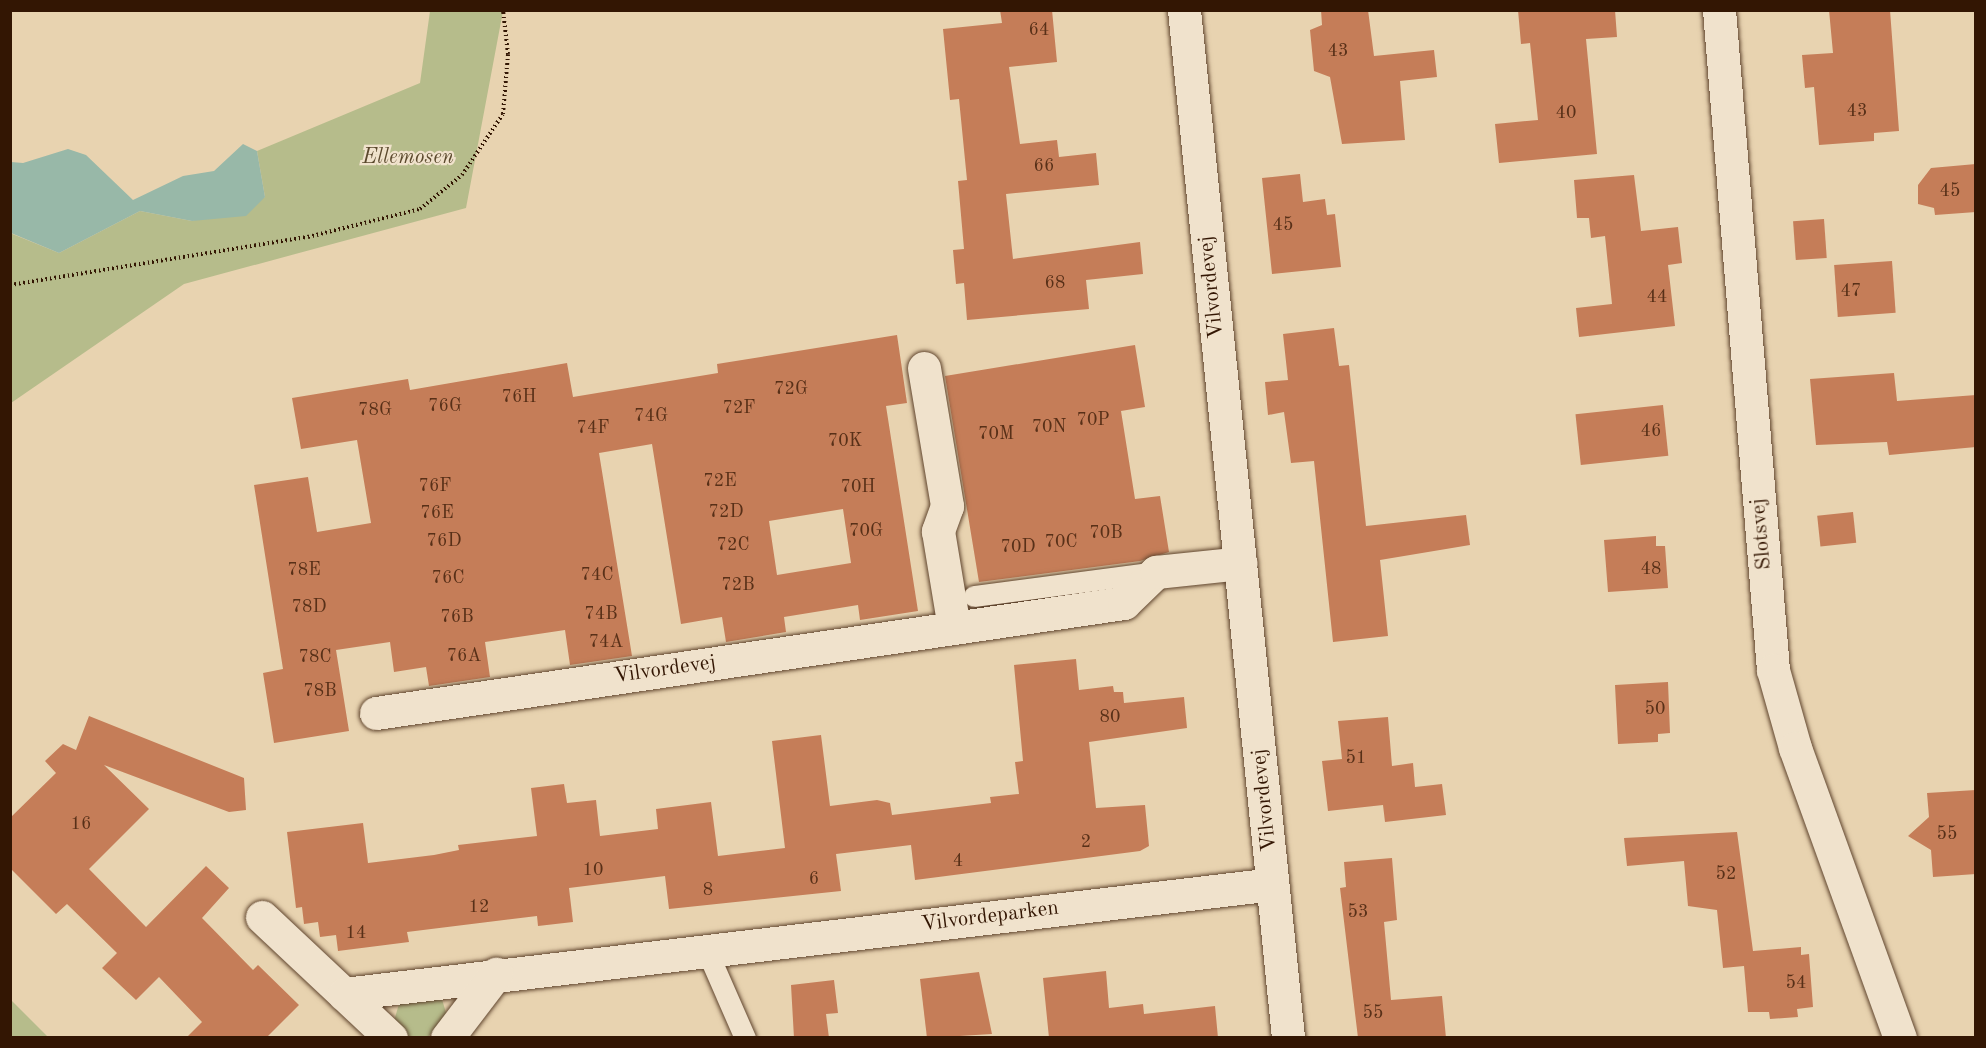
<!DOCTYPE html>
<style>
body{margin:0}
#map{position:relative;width:1986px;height:1048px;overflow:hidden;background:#e8d3b0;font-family:"Old Standard TT",serif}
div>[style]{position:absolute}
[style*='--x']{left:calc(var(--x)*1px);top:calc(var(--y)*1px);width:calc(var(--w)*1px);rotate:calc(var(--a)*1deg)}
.green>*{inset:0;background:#b6bc8b}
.water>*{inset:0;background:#98b8a8}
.building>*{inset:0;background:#c57d58;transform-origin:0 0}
.path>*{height:4px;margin-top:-2px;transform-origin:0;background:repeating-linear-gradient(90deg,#331603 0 1.5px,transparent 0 4.5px)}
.roads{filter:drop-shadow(0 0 2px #60452e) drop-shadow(0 0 2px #60452e)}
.service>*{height:21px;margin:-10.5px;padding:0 10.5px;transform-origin:10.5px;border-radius:10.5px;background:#f0e2cc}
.minor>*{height:33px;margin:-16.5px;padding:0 16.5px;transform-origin:16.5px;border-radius:16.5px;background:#f0e2cc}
.tertiary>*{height:33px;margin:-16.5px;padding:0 16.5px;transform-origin:16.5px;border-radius:16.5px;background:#f0e2cc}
span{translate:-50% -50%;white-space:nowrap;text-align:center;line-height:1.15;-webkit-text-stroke:4.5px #f0e2cc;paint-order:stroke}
.number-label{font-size:18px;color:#583018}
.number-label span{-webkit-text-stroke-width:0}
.park-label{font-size:21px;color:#5a482c;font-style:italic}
.street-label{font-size:21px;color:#331603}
.frame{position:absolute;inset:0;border:12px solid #331603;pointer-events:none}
</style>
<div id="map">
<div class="green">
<i style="clip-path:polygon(430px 11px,503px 11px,466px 208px,184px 284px,11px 403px,10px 233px,59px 253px,140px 211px,192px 221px,265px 197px,257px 151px,420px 83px)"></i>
<i style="clip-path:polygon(441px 996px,447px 1016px,427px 1038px,404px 1037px,394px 1021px,399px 1004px)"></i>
<i style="clip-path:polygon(10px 1000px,11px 1000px,48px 1037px,11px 1037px)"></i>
</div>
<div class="water">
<i style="clip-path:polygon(243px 144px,257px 151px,265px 197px,246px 216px,192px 221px,140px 211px,59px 253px,11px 233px,11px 162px,23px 163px,68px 149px,86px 155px,133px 200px,183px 176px,214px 171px)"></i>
</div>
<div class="building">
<i style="clip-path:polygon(1000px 10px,1052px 10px,1057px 62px,1009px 67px,1020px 144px,1057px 140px,1059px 157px,1096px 153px,1099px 185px,1006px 194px,1013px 259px,1140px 242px,1143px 274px,1086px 280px,1089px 309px,967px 320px,964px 283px,956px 284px,953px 250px,964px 249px,958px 181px,967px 180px,959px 99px,950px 100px,943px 29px,1002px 23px)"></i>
<i style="clip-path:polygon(1321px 10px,1368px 10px,1374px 56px,1434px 50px,1437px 77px,1400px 81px,1405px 140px,1342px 144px,1330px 77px,1314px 71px,1310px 30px,1322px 25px)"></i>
<i style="clip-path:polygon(1518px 10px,1615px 10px,1617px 37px,1586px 39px,1597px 154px,1499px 163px,1495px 124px,1538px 120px,1530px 43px,1521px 44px)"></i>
<i style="clip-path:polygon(1829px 10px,1890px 10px,1899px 131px,1874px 133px,1874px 141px,1819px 145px,1814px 87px,1805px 88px,1802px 55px,1833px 53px)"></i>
<i style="clip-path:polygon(1976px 164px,1976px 212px,1935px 215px,1934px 208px,1918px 204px,1918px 185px,1931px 168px)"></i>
<i style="clip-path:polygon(1300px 174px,1303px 202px,1325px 199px,1327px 215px,1335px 214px,1341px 267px,1272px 274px,1262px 178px)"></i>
<i style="clip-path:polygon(1634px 175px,1641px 231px,1678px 227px,1682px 263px,1668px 265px,1675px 326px,1579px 337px,1576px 308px,1612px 304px,1605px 236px,1591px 238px,1589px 218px,1577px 218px,1574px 180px)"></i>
<i style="left:1824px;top:219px;width:39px;height:31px;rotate:86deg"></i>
<i style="left:1892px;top:261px;width:52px;height:58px;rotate:86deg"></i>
<i style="clip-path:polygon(1334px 328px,1339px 366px,1349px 365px,1366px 526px,1466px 515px,1470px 545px,1380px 560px,1388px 636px,1333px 642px,1314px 461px,1291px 463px,1284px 412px,1268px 415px,1265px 382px,1288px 380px,1283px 334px)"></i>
<i style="clip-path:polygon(evenodd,897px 335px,907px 403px,886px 406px,918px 611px,860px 620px,858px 605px,784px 617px,786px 632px,726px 642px,722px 617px,681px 624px,652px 444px,599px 453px,632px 656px,570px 665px,565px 630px,485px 642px,490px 677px,429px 686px,426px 667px,394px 672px,390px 642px,336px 650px,349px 731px,274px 743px,263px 673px,283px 669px,254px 485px,308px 477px,317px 532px,371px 523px,357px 440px,301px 449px,292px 398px,408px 379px,410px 390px,567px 363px,573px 397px,718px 373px,717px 364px,897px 335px,843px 509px,851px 563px,777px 575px,769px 521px,843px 509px)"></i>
<i style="clip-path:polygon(1135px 345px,1145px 407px,1121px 411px,1135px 499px,1160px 496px,1169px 552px,1140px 561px,979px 582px,945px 376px)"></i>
<i style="clip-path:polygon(1894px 373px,1897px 401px,1976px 395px,1976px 447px,1889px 455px,1887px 442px,1816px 445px,1810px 379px)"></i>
<i style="left:1663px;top:405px;width:51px;height:88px;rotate:84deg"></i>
<i style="left:1853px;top:512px;width:31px;height:36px;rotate:84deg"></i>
<i style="clip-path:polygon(1656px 536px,1656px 546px,1665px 546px,1668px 588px,1608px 592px,1604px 540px)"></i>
<i style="clip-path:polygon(1076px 659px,1079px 690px,1113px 686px,1114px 692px,1123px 692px,1124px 703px,1184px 697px,1187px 728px,1089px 742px,1096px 808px,1145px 805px,1149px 846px,1140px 851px,915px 880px,911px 845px,836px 854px,841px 891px,669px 909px,665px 876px,569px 888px,573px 922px,538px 926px,537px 916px,407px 932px,409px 942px,338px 951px,336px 935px,320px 937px,318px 922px,304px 924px,302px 907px,296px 908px,287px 832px,363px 823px,368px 863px,434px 855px,459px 850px,458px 845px,537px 836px,531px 788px,564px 784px,567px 803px,596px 800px,600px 836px,658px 829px,656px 809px,711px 802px,718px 856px,785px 848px,772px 741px,821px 735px,830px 806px,877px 800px,890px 803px,892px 815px,991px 803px,990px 797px,1019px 794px,1015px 762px,1023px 761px,1014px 665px)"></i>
<i style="clip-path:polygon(1668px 682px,1670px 733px,1658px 734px,1658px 742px,1618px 744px,1615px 685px)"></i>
<i style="clip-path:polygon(89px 716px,244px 778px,246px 810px,229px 812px,104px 765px,149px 809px,89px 869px,146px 927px,206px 866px,229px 888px,202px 918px,253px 970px,258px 965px,299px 1005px,266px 1038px,186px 1038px,202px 1022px,159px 977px,136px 1000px,102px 968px,117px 953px,67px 904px,56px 914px,10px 868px,10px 818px,56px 773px,45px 761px,63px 744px,76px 750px)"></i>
<i style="clip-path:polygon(1388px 717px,1392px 766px,1413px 763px,1415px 787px,1442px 784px,1446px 815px,1385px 822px,1383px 805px,1328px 811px,1322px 761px,1342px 759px,1338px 721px)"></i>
<i style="clip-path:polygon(1976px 790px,1976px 874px,1933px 877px,1931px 850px,1908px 836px,1929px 817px,1927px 793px)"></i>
<i style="clip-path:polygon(1737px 832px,1753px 951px,1801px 947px,1801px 955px,1809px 954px,1813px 1007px,1797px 1009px,1798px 1017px,1770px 1019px,1769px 1012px,1748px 1012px,1744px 966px,1723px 968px,1717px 910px,1688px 906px,1684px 861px,1627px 866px,1624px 838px)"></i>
<i style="clip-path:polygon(1392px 858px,1397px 920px,1384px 922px,1391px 1000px,1442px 996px,1446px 1038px,1358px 1038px,1340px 888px,1346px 887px,1344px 862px)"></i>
<i style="clip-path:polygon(1106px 971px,1109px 1008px,1143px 1004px,1144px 1014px,1215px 1006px,1218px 1038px,1049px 1038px,1043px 978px)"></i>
<i style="clip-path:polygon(979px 972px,992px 1034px,927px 1038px,920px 979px)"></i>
<i style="clip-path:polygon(834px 980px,838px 1013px,826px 1014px,829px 1038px,794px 1038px,791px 985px)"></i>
</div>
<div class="path">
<i style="--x:10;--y:285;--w:302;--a:-9.2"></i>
<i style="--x:308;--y:237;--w:115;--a:-14"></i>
<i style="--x:420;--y:209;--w:54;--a:-39"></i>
<i style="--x:462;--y:175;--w:73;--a:-56.1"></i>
<i style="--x:503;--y:114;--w:60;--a:-85.2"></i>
<i style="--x:508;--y:54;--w:44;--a:-96.5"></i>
</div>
<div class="roads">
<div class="service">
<i style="--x:974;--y:596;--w:184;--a:-7.5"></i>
<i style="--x:707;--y:951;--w:95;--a:66.4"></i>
</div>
<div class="minor">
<i style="--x:1719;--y:10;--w:662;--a:85.32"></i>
<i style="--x:1773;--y:670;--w:81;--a:74.2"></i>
<i style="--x:1795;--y:748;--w:308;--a:70.1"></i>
<i style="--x:924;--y:368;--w:140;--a:80.5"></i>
<i style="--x:947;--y:506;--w:27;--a:110"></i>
<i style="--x:938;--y:531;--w:98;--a:80.6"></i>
<i style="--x:376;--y:713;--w:756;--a:-8.37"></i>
<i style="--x:1124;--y:603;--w:45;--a:-44.1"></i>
<i style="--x:1156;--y:572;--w:85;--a:-6"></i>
<i style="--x:262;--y:917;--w:177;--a:43.2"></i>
<i style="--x:344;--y:994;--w:935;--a:-6.75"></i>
<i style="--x:447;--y:1038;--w:81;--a:-52.6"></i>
</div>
<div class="tertiary">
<i style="--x:1184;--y:10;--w:1033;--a:84.22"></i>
</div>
</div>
<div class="number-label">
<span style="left:1039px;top:30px">64</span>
<span style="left:1338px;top:51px">43</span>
<span style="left:1857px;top:111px">43</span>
<span style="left:1566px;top:113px">40</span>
<span style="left:1044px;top:166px">66</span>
<span style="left:1950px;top:191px">45</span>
<span style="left:1283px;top:225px">45</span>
<span style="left:1055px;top:283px">68</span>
<span style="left:1851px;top:291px">47</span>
<span style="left:1657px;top:297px">44</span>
<span style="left:791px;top:389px">72G</span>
<span style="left:519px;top:397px">76H</span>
<span style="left:445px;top:406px">76G</span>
<span style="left:739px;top:408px">72F</span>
<span style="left:375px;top:410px">78G</span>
<span style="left:651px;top:416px">74G</span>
<span style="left:1093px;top:420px">70P</span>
<span style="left:1049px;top:427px">70N</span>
<span style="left:593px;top:428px">74F</span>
<span style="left:1651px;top:431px">46</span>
<span style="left:996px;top:434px">70M</span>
<span style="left:845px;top:441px">70K</span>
<span style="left:720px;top:481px">72E</span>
<span style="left:435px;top:486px">76F</span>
<span style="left:858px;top:487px">70H</span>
<span style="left:726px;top:512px">72D</span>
<span style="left:437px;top:513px">76E</span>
<span style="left:866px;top:531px">70G</span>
<span style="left:1106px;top:533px">70B</span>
<span style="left:444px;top:541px">76D</span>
<span style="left:1061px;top:542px">70C</span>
<span style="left:733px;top:545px">72C</span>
<span style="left:1018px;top:547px">70D</span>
<span style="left:1651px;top:569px">48</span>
<span style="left:304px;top:570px">78E</span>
<span style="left:597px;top:575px">74C</span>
<span style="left:448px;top:578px">76C</span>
<span style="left:738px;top:585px">72B</span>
<span style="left:309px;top:607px">78D</span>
<span style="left:601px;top:614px">74B</span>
<span style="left:457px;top:617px">76B</span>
<span style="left:606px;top:642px">74A</span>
<span style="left:464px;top:656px">76A</span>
<span style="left:315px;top:657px">78C</span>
<span style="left:320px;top:691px">78B</span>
<span style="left:1655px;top:709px">50</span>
<span style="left:1110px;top:717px">80</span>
<span style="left:1356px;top:758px">51</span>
<span style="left:81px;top:824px">16</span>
<span style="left:1947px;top:834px">55</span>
<span style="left:1086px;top:842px">2</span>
<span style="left:958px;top:861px">4</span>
<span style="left:593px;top:870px">10</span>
<span style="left:1726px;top:874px">52</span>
<span style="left:814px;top:879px">6</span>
<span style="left:708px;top:890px">8</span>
<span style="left:479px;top:907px">12</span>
<span style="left:1358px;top:912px">53</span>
<span style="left:356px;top:933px">14</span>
<span style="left:1796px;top:983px">54</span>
<span style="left:1373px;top:1013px">55</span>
</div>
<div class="park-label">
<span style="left:408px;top:158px">Ellemosen</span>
</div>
<div class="street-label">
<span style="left:1212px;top:287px;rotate:-96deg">Vilvordevej</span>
<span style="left:1762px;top:534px;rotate:-95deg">Slotsvej</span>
<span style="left:665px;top:670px;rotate:-8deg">Vilvordevej</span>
<span style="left:1265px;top:800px;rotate:-96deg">Vilvordevej</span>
<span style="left:990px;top:917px;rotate:-7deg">Vilvordeparken</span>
</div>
<div class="frame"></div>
</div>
